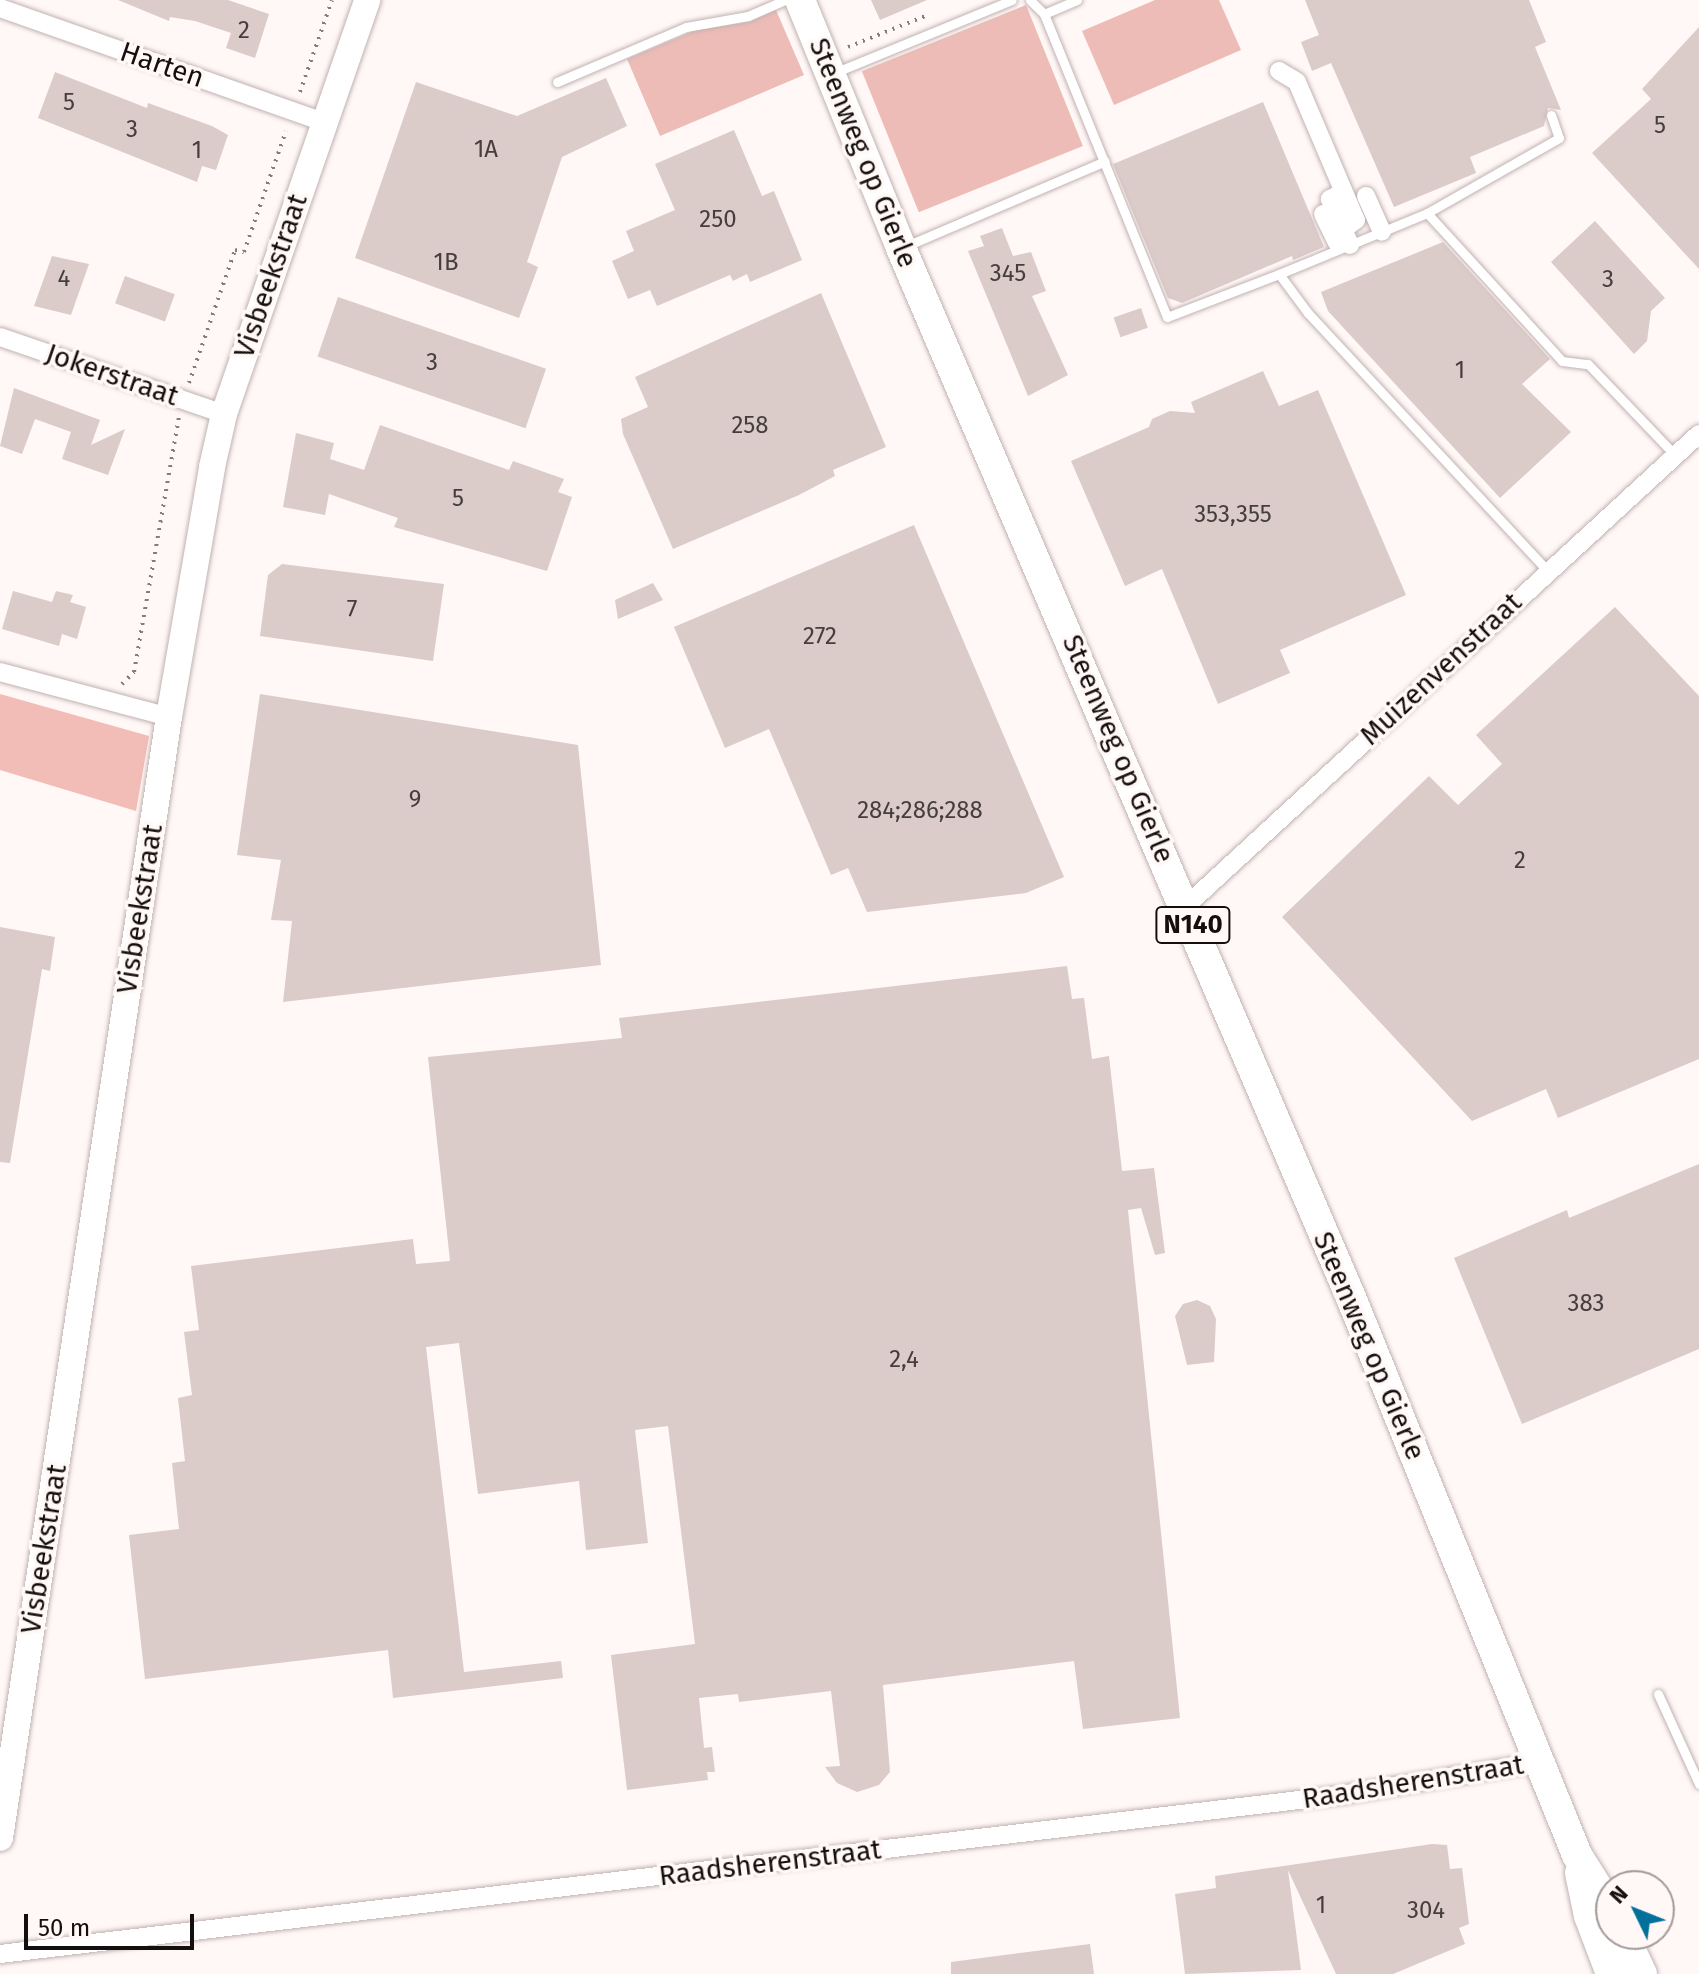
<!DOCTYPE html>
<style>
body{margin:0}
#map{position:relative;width:1699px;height:1974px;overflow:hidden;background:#fff8f7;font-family:"Fira Sans",sans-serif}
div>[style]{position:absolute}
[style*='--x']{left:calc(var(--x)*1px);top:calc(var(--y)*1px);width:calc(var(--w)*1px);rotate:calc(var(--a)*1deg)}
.green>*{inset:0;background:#edbcb7;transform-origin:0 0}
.forest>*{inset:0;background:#f2bcb7}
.building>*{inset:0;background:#dbcbc9;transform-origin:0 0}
.path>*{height:4px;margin-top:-2px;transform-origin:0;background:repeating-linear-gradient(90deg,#827c7c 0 2px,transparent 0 8px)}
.roads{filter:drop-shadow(0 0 2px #c1b2b0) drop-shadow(0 0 2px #c1b2b0)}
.lane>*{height:9px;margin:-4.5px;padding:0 4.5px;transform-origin:4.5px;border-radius:4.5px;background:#fff}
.street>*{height:18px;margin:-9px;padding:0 9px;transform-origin:9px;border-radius:9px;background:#fff}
.secondary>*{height:26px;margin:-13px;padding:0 13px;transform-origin:13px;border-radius:13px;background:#fff}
.primary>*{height:30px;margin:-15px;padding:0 15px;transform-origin:15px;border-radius:15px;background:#fff}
span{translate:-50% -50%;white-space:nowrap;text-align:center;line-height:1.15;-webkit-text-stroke:7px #fff8f7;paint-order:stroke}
.number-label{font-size:24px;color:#463e3e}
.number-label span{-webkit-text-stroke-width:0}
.shield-label span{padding:2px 6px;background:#fff8f7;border:2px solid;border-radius:6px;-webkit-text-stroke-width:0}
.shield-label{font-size:26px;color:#140f0f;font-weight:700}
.street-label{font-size:28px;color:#140f0f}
.north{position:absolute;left:1595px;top:1870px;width:80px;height:80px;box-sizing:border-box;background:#fff8f7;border:2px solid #a19b9a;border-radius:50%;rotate:313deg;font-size:22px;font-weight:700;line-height:32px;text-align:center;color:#140f0f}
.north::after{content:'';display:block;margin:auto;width:28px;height:36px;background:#036f9b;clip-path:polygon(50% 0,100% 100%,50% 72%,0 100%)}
.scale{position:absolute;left:24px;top:1914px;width:170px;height:36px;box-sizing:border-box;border:4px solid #140f0f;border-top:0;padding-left:10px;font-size:24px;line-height:28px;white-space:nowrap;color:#140f0f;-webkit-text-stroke:6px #fff8f7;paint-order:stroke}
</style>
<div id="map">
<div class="green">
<i style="clip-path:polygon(1155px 0,1219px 0,1241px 50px,1114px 105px,1082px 31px)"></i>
<i style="left:1026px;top:5px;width:152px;height:177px;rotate:68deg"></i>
<i style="clip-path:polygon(776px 10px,804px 75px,660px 136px,627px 59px,696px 30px,749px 22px)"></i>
</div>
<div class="forest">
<i style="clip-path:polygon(0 694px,149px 736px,136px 811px,0 770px)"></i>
</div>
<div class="building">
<i style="clip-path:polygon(118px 0,228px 0,269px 14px,255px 58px,226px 48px,231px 33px,195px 21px,170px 17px,169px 21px)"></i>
<i style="clip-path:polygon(871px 0,927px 0,880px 20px)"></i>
<i style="clip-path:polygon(1305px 0,1529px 0,1546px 42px,1535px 47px,1561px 110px,1548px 108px,1544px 126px,1470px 157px,1476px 173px,1394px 207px,1331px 63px,1312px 71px,1301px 42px,1319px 35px)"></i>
<i style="clip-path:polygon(1699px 27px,1699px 269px,1592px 153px,1651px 99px,1642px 89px)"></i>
<i style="clip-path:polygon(55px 72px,147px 108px,148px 103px,212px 126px,228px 135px,216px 170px,202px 166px,197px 182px,38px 118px)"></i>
<i style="clip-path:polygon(606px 78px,627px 126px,562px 157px,527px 262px,538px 267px,519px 318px,355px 258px,416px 82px,517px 116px)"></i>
<i style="clip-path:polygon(1263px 102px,1324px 247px,1293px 260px,1292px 256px,1182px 303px,1168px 298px,1113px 164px)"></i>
<i style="clip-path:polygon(734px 130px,762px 196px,774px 191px,802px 260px,750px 282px,747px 274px,733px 281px,730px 275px,657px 306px,650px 290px,628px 299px,612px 261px,634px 251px,626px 231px,675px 210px,655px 164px)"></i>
<i style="clip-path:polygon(1595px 221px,1665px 298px,1651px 311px,1647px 341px,1634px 354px,1551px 262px)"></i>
<i style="clip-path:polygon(1002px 228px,1013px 256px,1031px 252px,1046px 291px,1032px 296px,1068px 375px,1028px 396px,968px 251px,984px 246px,980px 236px)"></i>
<i style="clip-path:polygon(1443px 242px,1550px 359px,1522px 384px,1571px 432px,1500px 498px,1328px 311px,1321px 292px)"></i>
<i style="clip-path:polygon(52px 256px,89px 264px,71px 315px,34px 306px)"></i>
<i style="left:125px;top:276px;width:53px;height:29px;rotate:20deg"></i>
<i style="clip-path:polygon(821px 293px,886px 447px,833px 470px,835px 476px,799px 495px,673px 549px,623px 434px,621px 419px,648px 407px,635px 377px)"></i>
<i style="left:338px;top:297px;width:220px;height:63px;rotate:19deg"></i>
<i style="left:1141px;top:308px;width:21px;height:29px;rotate:71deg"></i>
<i style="clip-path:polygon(1263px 371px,1279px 406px,1318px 390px,1406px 595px,1280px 650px,1290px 673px,1218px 704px,1162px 569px,1125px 586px,1071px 461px,1149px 427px,1152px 419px,1170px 411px,1195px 413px,1191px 402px)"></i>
<i style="clip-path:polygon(14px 388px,100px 420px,91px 445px,125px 429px,108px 475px,62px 459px,71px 432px,35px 419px,22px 454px,0 446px)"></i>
<i style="clip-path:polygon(380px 425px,509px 470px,513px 461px,564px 479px,558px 492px,572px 497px,547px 571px,394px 527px,398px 518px,329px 494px,325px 515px,283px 507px,296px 433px,334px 443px,330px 459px,364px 470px)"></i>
<i style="clip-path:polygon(914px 525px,1064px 877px,1026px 893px,867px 912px,848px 868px,831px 875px,769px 729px,725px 748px,674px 627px)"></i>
<i style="clip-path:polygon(282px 564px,444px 584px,433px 661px,260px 636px,268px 575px)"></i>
<i style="clip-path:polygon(653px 583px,663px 600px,618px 619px,615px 600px)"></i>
<i style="clip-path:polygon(13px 591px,52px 602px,56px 591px,73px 595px,70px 602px,86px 607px,77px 639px,62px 634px,59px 646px,2px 629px)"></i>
<i style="clip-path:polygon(1615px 607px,1699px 696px,1699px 1059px,1558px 1118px,1546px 1089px,1472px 1121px,1282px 917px,1429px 776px,1458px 805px,1502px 764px,1476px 735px)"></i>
<i style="clip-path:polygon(260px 694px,578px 745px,601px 965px,283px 1002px,292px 921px,271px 920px,281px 860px,237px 855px)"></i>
<i style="clip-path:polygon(0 927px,55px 937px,50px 971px,42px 969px,10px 1163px,0 1162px)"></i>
<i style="clip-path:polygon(1067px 966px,1072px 999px,1084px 998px,1092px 1059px,1109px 1056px,1122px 1171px,1154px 1168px,1165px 1253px,1155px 1255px,1141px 1208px,1128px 1210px,1180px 1718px,1083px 1729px,1074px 1661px,883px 1685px,890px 1772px,879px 1785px,857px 1792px,837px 1783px,825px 1767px,840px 1766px,831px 1691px,739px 1702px,738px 1694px,699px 1698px,704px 1748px,712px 1747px,715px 1772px,707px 1772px,708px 1780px,627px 1790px,611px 1655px,695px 1644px,668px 1426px,635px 1430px,648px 1543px,586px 1550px,579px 1481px,478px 1494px,459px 1343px,426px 1347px,464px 1672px,561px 1661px,563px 1678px,393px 1698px,388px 1650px,145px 1679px,129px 1535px,179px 1529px,172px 1463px,185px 1461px,178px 1398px,192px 1395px,184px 1332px,199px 1330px,191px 1266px,413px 1239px,416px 1264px,450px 1261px,428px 1057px,622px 1038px,619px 1018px)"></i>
<i style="clip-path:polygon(1699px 1164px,1699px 1349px,1522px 1424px,1454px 1258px,1567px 1210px,1569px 1218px)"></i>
<i style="clip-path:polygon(1197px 1300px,1210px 1306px,1216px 1319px,1214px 1362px,1187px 1365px,1175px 1316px,1183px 1304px)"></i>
<i style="clip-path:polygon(1432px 1844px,1447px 1845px,1450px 1869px,1462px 1868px,1469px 1924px,1459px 1928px,1465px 1944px,1393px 1974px,1336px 1974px,1288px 1870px,1301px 1970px,1185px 1974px,1175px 1894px,1216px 1888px,1215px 1876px)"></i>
<i style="clip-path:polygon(1090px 1944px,1094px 1974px,951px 1974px,951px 1962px)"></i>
</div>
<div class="path">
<i style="--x:848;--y:47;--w:83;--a:-21.9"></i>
<i style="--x:300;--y:92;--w:97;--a:-70.8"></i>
<i style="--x:189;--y:383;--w:141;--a:-70.9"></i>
<i style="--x:235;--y:250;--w:9;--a:13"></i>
<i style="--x:244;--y:252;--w:128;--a:-70.9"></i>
<i style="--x:122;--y:684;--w:17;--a:-45"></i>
<i style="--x:134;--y:672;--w:258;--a:-80"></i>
</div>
<div class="roads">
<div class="lane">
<i style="--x:1030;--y:0;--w:20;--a:45"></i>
<i style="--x:1044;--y:14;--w:327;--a:67.9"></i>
<i style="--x:1167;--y:317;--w:120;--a:-21"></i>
<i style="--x:1279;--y:274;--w:49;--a:53.4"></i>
<i style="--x:1308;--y:313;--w:351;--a:47.1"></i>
<i style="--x:1044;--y:14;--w:36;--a:-23"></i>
<i style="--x:834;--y:73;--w:192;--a:-22.3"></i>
<i style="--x:557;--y:82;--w:140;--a:-23.1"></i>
<i style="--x:686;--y:27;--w:63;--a:-10.1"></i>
<i style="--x:748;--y:16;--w:40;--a:-23.4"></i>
<i style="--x:1551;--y:115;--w:24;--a:71"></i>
<i style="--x:1559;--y:138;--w:152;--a:150.4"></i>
<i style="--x:1427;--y:213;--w:200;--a:47.6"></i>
<i style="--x:1562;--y:361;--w:26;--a:7"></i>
<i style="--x:1588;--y:364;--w:126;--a:46.3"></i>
<i style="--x:906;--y:246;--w:216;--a:-23.1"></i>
<i style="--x:1279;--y:274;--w:160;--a:-22.4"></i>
<i style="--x:1658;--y:1694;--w:99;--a:65.5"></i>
</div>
<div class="street">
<i style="--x:0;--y:8;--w:343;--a:19.4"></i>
<i style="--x:1279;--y:71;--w:21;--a:31"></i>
<i style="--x:1297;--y:82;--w:150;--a:66.9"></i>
<i style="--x:1356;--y:220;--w:7;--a:146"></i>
<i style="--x:1350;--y:224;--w:31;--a:-117"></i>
<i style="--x:1336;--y:196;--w:7;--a:153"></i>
<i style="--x:1330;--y:199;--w:50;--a:66.5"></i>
<i style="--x:1366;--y:196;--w:39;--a:66"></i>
<i style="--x:1323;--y:214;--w:32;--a:64"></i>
<i style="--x:0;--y:337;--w:237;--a:19"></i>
<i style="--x:0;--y:672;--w:175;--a:14.9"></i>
<i style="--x:1186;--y:906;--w:697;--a:-42.62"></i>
<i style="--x:0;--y:1954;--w:1351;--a:-6.76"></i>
<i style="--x:1342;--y:1795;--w:200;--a:-9.5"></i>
</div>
<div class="secondary">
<i style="--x:0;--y:1838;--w:1134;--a:-81.43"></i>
<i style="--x:169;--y:717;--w:254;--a:-80.2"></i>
<i style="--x:212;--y:467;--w:54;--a:-77.2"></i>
<i style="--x:224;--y:414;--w:438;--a:-70.9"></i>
</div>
<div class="primary">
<i style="--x:800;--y:0;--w:268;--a:67.8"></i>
<i style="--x:901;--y:248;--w:1139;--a:66.79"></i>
<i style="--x:1350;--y:1295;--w:604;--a:67.93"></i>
<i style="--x:1577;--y:1855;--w:64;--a:57.8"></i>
<i style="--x:1580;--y:1873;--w:44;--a:78.2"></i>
<i style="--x:1589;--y:1916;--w:62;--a:69.2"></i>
<i style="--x:1623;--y:1934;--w:44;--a:64.6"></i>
</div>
</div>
<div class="number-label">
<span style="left:244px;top:31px">2</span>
<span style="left:69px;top:103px">5</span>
<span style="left:1660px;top:126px">5</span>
<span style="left:132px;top:130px">3</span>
<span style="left:486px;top:150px">1A</span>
<span style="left:197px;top:151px">1</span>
<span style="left:718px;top:220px">250</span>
<span style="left:446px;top:263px">1B</span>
<span style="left:1008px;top:274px">345</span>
<span style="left:64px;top:279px">4</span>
<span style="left:1608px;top:280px">3</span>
<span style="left:432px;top:363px">3</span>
<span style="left:1460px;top:371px">1</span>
<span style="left:750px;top:426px">258</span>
<span style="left:458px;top:499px">5</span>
<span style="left:1233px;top:515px">353,355</span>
<span style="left:352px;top:610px">7</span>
<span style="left:820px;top:637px">272</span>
<span style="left:415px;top:800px">9</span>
<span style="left:920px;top:811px">284;286;288</span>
<span style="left:1520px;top:861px">2</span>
<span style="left:1586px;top:1304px">383</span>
<span style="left:904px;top:1360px">2,4</span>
<span style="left:1321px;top:1906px">1</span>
<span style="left:1426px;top:1911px">304</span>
</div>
<div class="shield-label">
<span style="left:1193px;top:925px">N140</span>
</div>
<div class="street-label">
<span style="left:162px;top:65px;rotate:19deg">Harten</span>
<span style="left:863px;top:153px;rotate:68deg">Steenweg op Gierle</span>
<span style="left:271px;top:276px;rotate:-71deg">Visbeekstraat</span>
<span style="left:112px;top:375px;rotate:19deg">Jokerstraat</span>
<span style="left:1441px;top:669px;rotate:-43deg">Muizenvenstraat</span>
<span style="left:1118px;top:749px;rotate:67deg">Steenweg op Gierle</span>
<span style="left:140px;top:909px;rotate:-81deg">Visbeekstraat</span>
<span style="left:1369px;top:1346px;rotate:67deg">Steenweg op Gierle</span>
<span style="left:44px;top:1549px;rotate:-81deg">Visbeekstraat</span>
<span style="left:1413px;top:1782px;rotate:-9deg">Raadsherenstraat</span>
<span style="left:770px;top:1863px;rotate:-7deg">Raadsherenstraat</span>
</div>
<div class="north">N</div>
<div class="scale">50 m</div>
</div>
